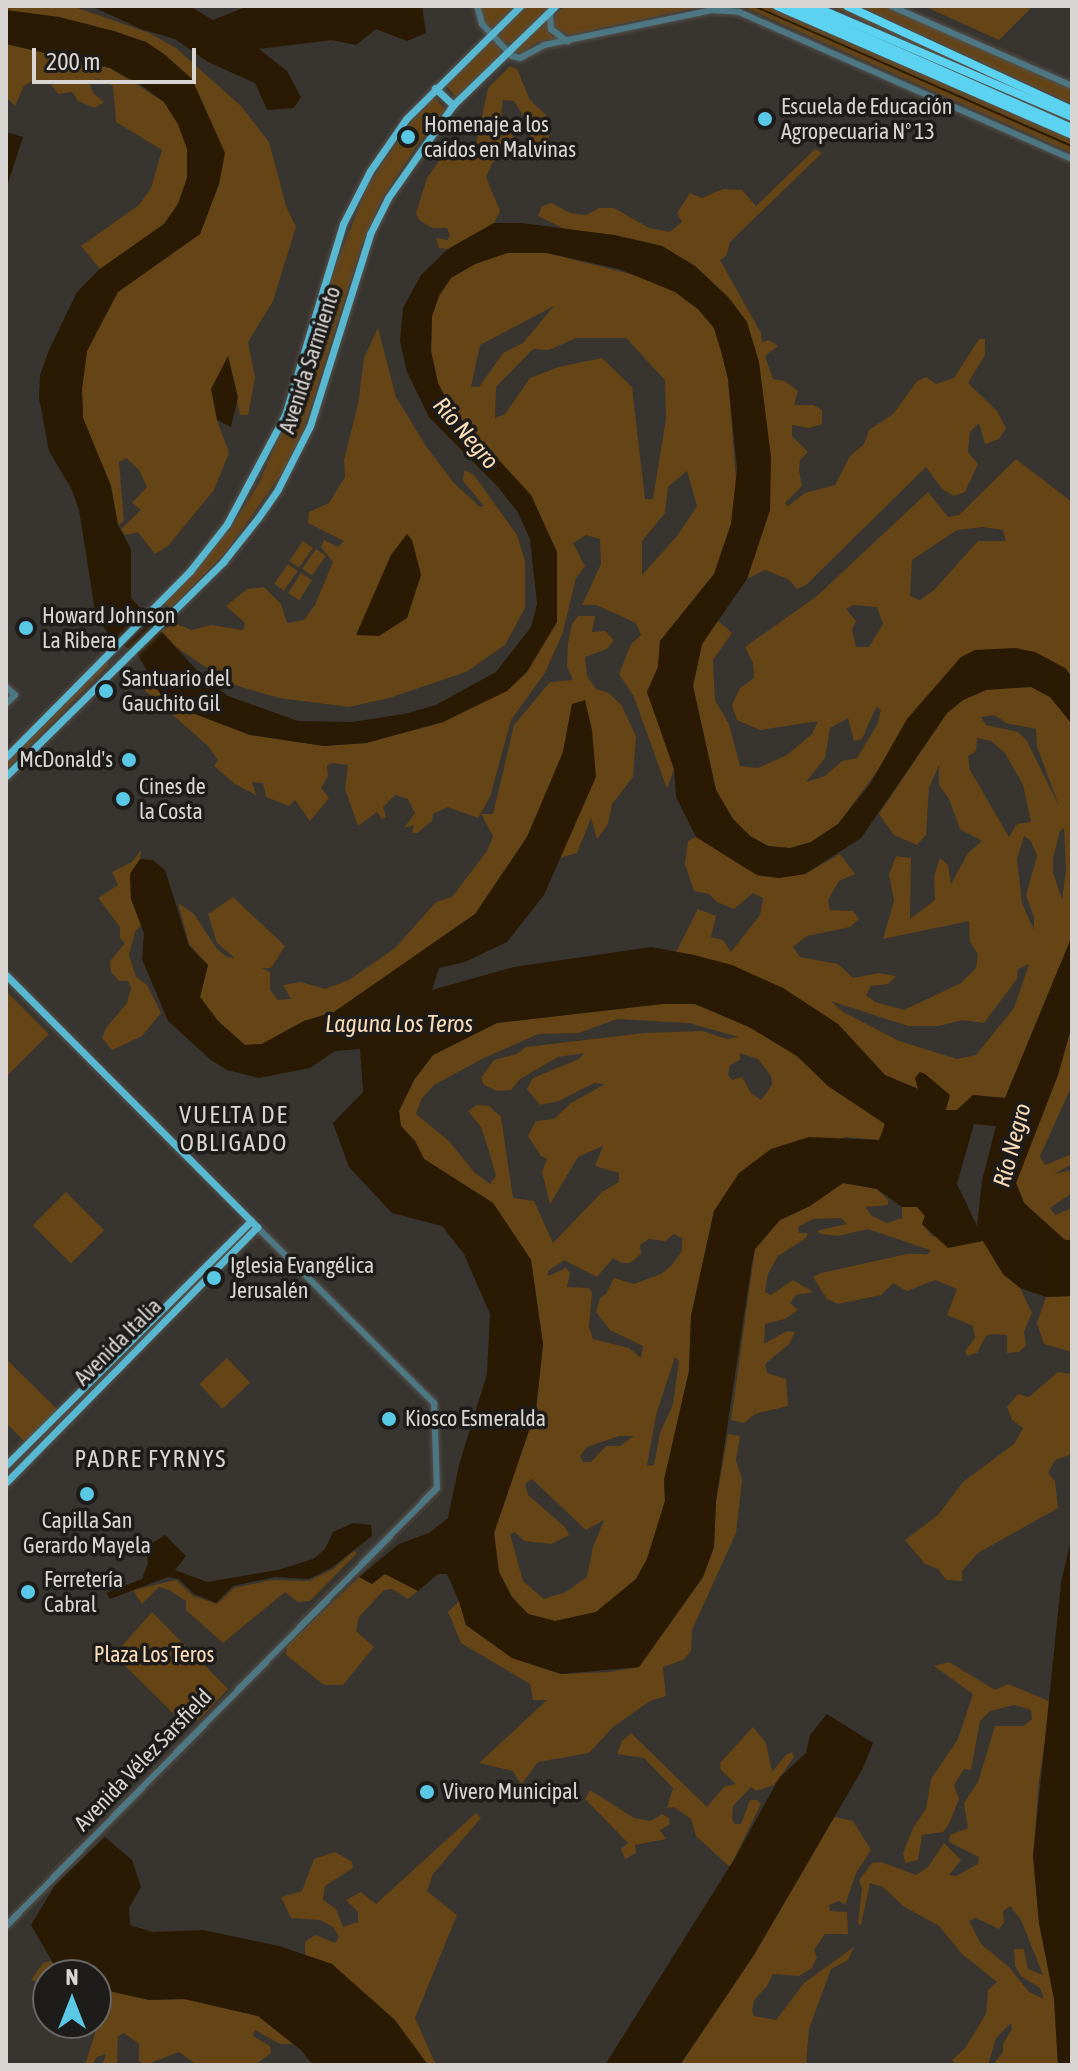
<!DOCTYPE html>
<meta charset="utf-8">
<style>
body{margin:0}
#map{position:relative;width:1078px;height:2071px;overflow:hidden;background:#38342f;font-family:"Asap Condensed",sans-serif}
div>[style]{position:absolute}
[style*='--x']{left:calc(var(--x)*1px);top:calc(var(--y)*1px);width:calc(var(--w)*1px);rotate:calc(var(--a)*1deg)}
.green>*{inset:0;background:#654416;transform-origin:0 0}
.water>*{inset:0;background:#2b1a03}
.stream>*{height:2px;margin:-1px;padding:0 1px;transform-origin:1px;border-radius:1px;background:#2b1a03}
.roads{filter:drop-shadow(0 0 2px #55514c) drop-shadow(0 0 2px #55514c)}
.minor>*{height:6px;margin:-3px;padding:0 3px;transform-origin:3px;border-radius:3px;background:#4c7783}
.major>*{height:7px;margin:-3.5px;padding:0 3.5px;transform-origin:3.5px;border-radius:3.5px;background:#58b8d1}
.highway>*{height:8px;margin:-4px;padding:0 4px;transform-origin:4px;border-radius:4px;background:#5bd2f0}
.dots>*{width:22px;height:22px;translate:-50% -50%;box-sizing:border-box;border:4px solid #1e1c1a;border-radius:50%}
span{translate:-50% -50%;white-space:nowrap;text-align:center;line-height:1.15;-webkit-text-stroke:7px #1e1c1a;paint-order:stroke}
.poi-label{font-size:22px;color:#d8d5d2}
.left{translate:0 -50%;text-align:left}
.right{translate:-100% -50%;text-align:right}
.street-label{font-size:22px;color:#d8d5d2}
.park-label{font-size:22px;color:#fddebb}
.water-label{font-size:24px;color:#f9dbb7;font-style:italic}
.neighbourhood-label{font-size:24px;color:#d8d5d2;letter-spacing:2px}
.frame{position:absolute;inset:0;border:8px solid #d8d5d2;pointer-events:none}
.north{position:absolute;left:32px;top:1959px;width:80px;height:80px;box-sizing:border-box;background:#1e1c1a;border:2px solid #686664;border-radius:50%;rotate:0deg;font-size:22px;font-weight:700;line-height:32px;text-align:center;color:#d8d5d2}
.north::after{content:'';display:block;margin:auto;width:28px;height:36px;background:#59c8e4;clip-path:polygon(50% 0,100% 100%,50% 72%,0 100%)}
.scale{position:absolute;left:32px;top:48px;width:164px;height:36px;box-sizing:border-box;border:4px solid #d8d5d2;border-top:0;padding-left:10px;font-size:24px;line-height:28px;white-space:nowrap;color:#d8d5d2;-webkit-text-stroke:6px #1e1c1a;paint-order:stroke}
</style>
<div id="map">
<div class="green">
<i style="clip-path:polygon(6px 6px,72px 6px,149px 33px,176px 48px,241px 106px,269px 142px,286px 206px,296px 227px,273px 301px,248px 342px,255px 378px,248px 415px,240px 415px,228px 357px,217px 420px,229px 453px,214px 490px,168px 546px,155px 554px,138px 532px,125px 535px,121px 529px,141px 510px,132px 503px,147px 487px,139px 470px,126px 458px,119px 462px,124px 521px,118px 525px,111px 486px,83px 418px,82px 388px,87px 351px,111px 302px,118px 292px,200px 234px,219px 184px,192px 79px,146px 42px,59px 17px,10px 11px)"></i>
<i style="clip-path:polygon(480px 6px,515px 6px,492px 29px,480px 19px)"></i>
<i style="clip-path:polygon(524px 6px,551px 6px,514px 42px,505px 43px,500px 37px,502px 27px)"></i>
<i style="clip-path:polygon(565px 6px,704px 6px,569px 35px,554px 26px,555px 15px)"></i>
<i style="clip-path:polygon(742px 6px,769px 6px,1072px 139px,1072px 153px)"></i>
<i style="clip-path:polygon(831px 6px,842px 6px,957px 59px,956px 62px)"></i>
<i style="clip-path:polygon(859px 6px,884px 6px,1072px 90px,1072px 104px)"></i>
<i style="clip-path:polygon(1033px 6px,999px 40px,926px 7px,926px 6px)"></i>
<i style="clip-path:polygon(546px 19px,549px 32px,555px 39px,537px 42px,521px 53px,514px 50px)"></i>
<i style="clip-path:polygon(485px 43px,496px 43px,500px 48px,500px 56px,456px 97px,445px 85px)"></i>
<i style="clip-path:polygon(6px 44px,110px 68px,164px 102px,178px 124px,187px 149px,187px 178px,178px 204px,164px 224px,100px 269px,81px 246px,139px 205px,151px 188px,162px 150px,116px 122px,113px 86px,98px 79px,89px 82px,93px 93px,104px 102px,95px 108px,78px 101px,72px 92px,58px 94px,48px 80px,34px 80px,24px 86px,15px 106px,6px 97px)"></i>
<i style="clip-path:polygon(510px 66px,517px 69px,530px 100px,546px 115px,550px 150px,530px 146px,529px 125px,514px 101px,503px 100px,501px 116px,515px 139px,493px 162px,486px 177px,500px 211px,494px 223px,448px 249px,439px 248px,436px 238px,447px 240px,450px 236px,447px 228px,432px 228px,419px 220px,416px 213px,427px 178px,447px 150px,476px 144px,488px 88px)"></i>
<i style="clip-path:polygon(435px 98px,446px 110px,416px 147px,382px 199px,362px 244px,303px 432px,282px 473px,226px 552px,171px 608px,164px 603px,231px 528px,259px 483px,295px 399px,332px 275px,367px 187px,407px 126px,430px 99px)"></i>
<i style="clip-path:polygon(815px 149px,822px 153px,730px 242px,726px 256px,720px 260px,761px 333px,762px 342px,769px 340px,778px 346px,765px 356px,773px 379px,785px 381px,798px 391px,794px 405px,814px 405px,822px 410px,822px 424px,809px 428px,792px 425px,792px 436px,808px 452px,800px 460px,799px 470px,802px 486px,785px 503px,788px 506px,805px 493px,835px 485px,850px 456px,864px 444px,869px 430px,893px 414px,917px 381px,926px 377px,936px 384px,954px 378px,979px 339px,985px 339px,985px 355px,968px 383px,997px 411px,1006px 428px,999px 439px,985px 444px,979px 423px,970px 432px,968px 452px,978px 464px,965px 492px,954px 496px,942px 489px,926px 467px,806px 585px,797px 589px,788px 579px,765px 570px,747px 579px,770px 510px,729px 298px,695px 266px,662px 246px,614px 235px,567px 230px,538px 216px,542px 206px,552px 203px,570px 213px,586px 215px,599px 208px,614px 208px,649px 228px,670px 232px,682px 222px,677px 213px,690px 193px,702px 198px,723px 189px,742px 190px,756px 206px)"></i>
<i style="clip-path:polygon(evenodd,507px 253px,547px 253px,646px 278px,675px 292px,698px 309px,714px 328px,721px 351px,728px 379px,737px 492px,731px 524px,714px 574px,660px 641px,658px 667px,647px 692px,674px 769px,667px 789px,634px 697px,619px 674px,631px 644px,641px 635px,636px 623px,596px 605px,582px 605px,601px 564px,600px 539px,586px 535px,573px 543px,585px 566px,576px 578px,563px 632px,545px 673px,511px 720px,490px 797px,478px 818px,448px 807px,433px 814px,432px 821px,417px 833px,412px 833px,414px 825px,404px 828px,415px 813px,408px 799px,395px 795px,383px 807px,386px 817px,382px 819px,377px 812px,358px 826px,345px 789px,348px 765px,332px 763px,327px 766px,328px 776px,321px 788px,329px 798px,310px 821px,295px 800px,289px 806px,266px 797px,263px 783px,252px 782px,256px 795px,235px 784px,214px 766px,218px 760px,208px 746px,140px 686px,150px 679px,161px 695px,187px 711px,250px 735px,324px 746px,366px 743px,444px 722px,557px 622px,557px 552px,469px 428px,450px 407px,438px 383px,431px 351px,432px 316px,439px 296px,451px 278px,475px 264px,507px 253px,554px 306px,523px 343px,503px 353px,479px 387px,471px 387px,480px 345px,554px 306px,507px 253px,576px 338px,626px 338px,665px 380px,666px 418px,653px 499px,645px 499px,632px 387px,602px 358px,559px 367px,530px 378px,505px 414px,495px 418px,496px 387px,533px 349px,549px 350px,576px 338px,507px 253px,687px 471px,697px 506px,677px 536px,642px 575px,642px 541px,665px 513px,668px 487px,687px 471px)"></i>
<i style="clip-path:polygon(378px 328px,396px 397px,426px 446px,453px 482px,480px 507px,484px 506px,463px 481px,464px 470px,474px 475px,517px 535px,525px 561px,525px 608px,505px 645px,466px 672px,389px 698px,349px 707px,279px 698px,231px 684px,176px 647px,161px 631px,175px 623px,191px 630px,211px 625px,243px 630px,245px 623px,226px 606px,247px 589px,264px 587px,281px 604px,287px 623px,304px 620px,315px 605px,333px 562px,321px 547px,324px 540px,338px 547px,344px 541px,308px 523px,309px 512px,329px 503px,345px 477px,344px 460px,358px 404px,364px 358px)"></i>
<i style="clip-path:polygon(evenodd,1016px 459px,1072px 502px,1072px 677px,1065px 668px,962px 657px,838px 824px,811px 842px,790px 848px,768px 846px,750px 836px,733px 819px,716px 790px,693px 686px,702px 644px,717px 620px,732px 633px,713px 660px,715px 700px,729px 724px,740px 766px,758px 768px,787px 755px,812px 734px,818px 721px,760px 730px,737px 720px,732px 705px,740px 688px,754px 678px,753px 663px,745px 647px,817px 596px,928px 492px,948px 517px,959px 515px,1016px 459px,983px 527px,1003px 530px,1006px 541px,978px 541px,934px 590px,920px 600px,910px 596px,912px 560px,957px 530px,983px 527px,1016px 459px,853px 605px,877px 607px,883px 624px,869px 647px,856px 647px,852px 630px,856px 621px,846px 609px,853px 605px,1016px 459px,876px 707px,881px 710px,877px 725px,857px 758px,842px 761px,825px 776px,806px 782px,825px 758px,830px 728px,848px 718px,854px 741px,862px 739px,876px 707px)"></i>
<i style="left:303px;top:541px;width:12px;height:24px;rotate:35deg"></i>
<i style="left:316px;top:549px;width:12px;height:24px;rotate:35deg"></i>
<i style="left:288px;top:564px;width:12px;height:24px;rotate:35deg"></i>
<i style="left:301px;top:573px;width:13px;height:24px;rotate:32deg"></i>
<i style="clip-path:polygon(578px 616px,595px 616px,592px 632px,605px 631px,614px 640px,607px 649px,585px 657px,587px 676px,596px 689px,609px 693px,622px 706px,636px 736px,633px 777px,612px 804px,608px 824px,597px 839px,591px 818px,577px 853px,559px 858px,574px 824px,572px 704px,563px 752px,545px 800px,527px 837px,475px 914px,334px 1012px,304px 1021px,262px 1044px,245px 1045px,218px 1021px,200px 997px,208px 965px,189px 944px,178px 903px,194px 914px,217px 949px,227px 957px,235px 958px,217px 943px,208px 914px,233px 897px,285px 946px,271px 968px,262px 968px,270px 972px,270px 990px,278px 1000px,291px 999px,283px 985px,301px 982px,325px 989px,349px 980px,395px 948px,436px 902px,452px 897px,487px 851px,493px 836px,481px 814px,493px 814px,514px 725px,550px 682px,573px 680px,567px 667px,568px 643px,572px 624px)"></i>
<i style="clip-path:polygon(105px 661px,109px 665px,6px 770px,6px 761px)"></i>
<i style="clip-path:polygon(evenodd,1011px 686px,1031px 687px,1050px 697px,1072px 724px,1072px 936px,1005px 1098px,973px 1095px,957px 1110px,946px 1110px,919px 1089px,885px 1075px,838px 1024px,694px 955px,676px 952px,698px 909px,716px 916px,711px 937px,723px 940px,731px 952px,760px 915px,763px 898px,753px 893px,734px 909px,717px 902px,709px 894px,694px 891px,685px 864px,688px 841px,696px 837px,757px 875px,779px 878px,805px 874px,840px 854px,855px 874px,839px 881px,828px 900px,830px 910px,853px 911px,859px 919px,850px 927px,807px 936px,793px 947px,800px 957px,838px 964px,853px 978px,878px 973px,896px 976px,888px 984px,871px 986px,866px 995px,875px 1002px,904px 1010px,961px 983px,976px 968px,978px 954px,970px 942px,969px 921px,883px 939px,894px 901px,889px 874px,896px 856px,911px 858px,910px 919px,935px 900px,934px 877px,940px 858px,948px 865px,951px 884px,968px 853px,982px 841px,960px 829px,949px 799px,939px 785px,939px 765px,929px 788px,926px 835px,917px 845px,894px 835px,879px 814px,947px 713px,963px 700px,986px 690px,1011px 686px,994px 715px,1006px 723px,1036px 729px,1037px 747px,1059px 806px,1027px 741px,1018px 732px,986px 725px,981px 717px,994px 715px,1011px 686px,977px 738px,991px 741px,1005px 753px,1023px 785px,1031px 822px,1017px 824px,1009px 837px,970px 770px,968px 756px,976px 751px,977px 738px,1011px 686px,1064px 828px,1066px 870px,1062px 900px,1053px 872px,1053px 858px,1060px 831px,1064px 828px,1011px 686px,1024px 836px,1031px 841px,1037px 856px,1026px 895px,1034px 918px,1034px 930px,1022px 903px,1017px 859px,1024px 836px,1011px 686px,1029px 964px,1014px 1008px,976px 1055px,957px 1059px,899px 1041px,843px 1012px,831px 1001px,908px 1026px,939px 1026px,962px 1020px,984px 1023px,1017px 979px,1018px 969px,1029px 964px)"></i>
<i style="clip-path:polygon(141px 850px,140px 859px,130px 874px,131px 899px,141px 925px,135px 932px,129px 955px,136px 977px,147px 985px,161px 1013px,142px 1036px,112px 1050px,102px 1038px,106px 1028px,127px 1003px,131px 988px,128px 981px,119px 981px,111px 972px,110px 961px,125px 943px,120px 938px,120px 927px,98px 898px,118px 885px,112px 872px,132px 862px)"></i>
<i style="clip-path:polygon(6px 991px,49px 1034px,6px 1077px)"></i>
<i style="clip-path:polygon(evenodd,662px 1004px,695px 1004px,749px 1027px,797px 1056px,828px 1086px,885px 1123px,880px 1140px,845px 1137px,714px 1211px,691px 1316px,689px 1371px,664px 1480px,665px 1501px,647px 1559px,636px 1579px,596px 1612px,555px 1621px,528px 1614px,512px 1597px,499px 1572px,494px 1533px,536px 1410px,543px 1344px,531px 1260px,493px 1203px,424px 1159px,415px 1141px,401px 1126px,399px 1111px,414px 1080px,433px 1055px,497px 1023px,662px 1004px,617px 1019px,689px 1023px,739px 1037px,727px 1039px,702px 1031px,644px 1033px,526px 1047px,517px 1054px,494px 1060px,481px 1078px,484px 1085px,497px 1091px,511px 1090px,520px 1079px,558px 1057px,584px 1053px,579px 1059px,533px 1078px,527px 1089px,540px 1105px,559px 1101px,594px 1083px,605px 1084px,571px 1103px,554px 1119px,536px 1121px,528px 1136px,541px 1156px,547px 1159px,542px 1172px,550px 1204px,578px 1157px,603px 1146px,595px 1166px,619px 1173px,619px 1182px,602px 1192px,553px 1243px,534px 1201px,513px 1198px,501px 1117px,489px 1106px,477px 1105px,468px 1111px,481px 1127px,488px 1148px,496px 1176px,490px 1184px,475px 1173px,449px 1141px,416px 1114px,422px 1098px,434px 1085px,482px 1059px,538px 1034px,579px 1033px,617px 1019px,662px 1004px,740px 1053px,758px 1059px,771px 1076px,772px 1085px,761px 1100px,751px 1093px,742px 1077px,732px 1080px,728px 1075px,730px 1065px,740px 1060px,740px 1053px,662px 1004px,674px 1234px,682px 1238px,682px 1251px,672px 1265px,661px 1274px,634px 1284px,614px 1278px,606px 1294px,600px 1298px,596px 1312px,610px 1330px,643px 1346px,641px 1358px,629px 1348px,593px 1339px,589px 1327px,592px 1293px,589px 1288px,567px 1287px,570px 1273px,566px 1268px,548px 1276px,548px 1271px,564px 1260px,597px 1277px,613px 1258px,622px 1263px,630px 1263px,641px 1254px,640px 1245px,649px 1239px,665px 1241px,674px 1234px,662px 1004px,675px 1357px,679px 1361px,673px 1404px,660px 1433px,654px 1465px,647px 1466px,656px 1415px,675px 1357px,662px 1004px,619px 1436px,634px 1436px,620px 1446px,606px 1446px,591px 1462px,583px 1462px,580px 1456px,587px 1447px,619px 1436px,662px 1004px,532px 1479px,586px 1530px,604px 1520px,593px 1547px,587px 1577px,566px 1592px,544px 1599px,523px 1581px,510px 1534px,515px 1532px,524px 1541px,551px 1544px,569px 1535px,565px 1527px,528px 1495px,525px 1484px,532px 1479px)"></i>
<i style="clip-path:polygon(1072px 1025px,1070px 1090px,1040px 1156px,1045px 1165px,1072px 1154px,1072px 1164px,1054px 1174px,1072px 1170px,1072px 1193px,1050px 1208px,1055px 1215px,1072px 1208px,1072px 1240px,1065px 1240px,1024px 1203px,1016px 1183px,1058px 1075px)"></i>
<i style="clip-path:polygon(843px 1183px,877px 1189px,888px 1200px,888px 1205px,865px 1207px,872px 1216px,887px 1223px,902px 1218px,902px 1207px,917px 1207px,925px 1216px,922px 1224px,932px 1236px,983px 1241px,1003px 1274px,1020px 1288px,1032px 1313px,1024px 1332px,1026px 1345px,1019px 1352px,1007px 1353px,1007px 1335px,993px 1334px,986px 1336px,977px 1353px,967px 1356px,965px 1351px,975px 1338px,973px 1326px,947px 1315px,957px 1289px,935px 1280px,907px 1291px,893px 1283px,881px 1295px,838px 1304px,827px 1299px,813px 1277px,821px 1273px,907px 1254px,929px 1254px,930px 1250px,868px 1229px,838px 1236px,821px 1234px,816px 1231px,847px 1224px,841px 1218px,813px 1219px,798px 1227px,799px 1233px,808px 1233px,806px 1238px,778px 1256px,768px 1274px,765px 1292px,771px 1295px,793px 1280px,813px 1292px,796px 1295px,790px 1303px,798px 1310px,785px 1319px,765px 1324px,764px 1344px,787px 1331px,795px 1332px,789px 1344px,765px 1364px,767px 1373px,786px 1379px,788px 1406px,755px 1414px,744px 1423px,731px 1420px,755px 1249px,780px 1220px,810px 1206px)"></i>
<i style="left:66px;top:1192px;width:54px;height:47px;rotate:45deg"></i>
<i style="clip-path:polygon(1072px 1296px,1072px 1352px,1044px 1344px,1037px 1323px,1046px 1297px)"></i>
<i style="left:227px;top:1358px;width:34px;height:38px;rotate:47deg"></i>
<i style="clip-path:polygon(6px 1359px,58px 1410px,25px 1442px,6px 1423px)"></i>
<i style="clip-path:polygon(1058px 1372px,1072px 1374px,1072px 1454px,1055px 1460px,1048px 1473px,1055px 1481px,1058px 1508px,978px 1553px,962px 1571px,962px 1581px,946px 1580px,938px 1569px,925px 1564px,905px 1540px,938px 1515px,963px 1482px,1014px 1444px,1023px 1428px,1012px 1420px,1007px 1407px,1018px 1394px,1029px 1397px)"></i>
<i style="clip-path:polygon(728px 1434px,740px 1436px,736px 1460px,742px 1480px,736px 1533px,692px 1630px,691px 1651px,683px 1660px,663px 1667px,666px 1696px,650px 1701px,613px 1727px,589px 1753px,538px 1762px,521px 1785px,513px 1771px,479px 1763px,547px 1700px,533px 1700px,530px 1684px,461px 1643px,448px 1612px,459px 1601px,466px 1625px,512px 1658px,561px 1674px,609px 1672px,639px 1667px,703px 1577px,714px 1547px,716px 1501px)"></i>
<i style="clip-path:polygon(354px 1551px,357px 1553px,310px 1601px,298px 1602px,285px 1592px,223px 1643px,186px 1610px,186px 1601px,169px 1590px,159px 1587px,142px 1604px,133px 1590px,176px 1580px,193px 1596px,217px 1604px,234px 1588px,271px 1580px,309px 1581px,332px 1570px)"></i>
<i style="clip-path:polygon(385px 1574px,418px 1591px,408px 1599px,392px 1589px,384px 1590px,359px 1617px,356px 1631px,374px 1647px,343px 1685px,324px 1685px,286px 1655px,287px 1646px,359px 1577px,372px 1584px)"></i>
<i style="clip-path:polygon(152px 1612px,228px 1689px,198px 1721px,186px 1709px,177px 1717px,114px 1655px)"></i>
<i style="clip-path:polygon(evenodd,949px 1662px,995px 1690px,1008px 1684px,1051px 1702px,1039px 1780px,1033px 1856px,1039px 1923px,1054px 1999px,1058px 2065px,993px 2065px,1003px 2052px,1003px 2044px,1012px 2029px,1011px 2023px,996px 2038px,988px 2065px,956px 2065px,952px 2060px,965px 2048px,986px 2014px,988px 1990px,997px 1982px,962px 1954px,939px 1926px,903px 1906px,883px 1887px,870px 1883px,861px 1925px,858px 1924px,862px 1889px,859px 1880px,872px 1863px,881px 1862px,916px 1875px,928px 1867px,944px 1843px,961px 1860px,949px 1875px,956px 1876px,978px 1864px,979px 1857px,949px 1842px,950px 1835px,968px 1828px,964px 1803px,978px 1782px,995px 1726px,1024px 1726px,1032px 1719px,1031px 1710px,1014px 1705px,990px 1711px,980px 1721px,971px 1770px,964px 1769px,954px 1785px,959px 1799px,949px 1824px,943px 1832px,922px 1835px,918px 1860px,905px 1863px,903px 1853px,913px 1828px,926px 1809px,931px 1779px,958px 1739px,973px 1694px,934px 1666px,949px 1662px,1010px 1906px,1021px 1920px,1043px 1975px,1028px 1969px,1024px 1949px,1014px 1949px,1015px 1966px,1021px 1976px,1040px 1988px,1044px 1999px,1029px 1992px,1009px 1967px,981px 1944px,969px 1921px,976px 1918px,999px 1929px,1004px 1922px,1003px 1911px,1010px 1906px)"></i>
<i style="clip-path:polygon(753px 1727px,766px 1743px,772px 1772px,786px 1755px,792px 1752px,794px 1757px,774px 1785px,756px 1791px,751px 1787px,733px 1806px,732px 1819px,735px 1824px,741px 1824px,750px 1800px,757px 1800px,761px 1804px,730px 1867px,696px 1836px,691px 1819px,674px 1807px,667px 1808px,673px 1788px,644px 1758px,617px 1754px,622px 1741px,631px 1733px,707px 1807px,724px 1787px,736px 1784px,721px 1770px,720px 1763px)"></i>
<i style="clip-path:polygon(590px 1790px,634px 1818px,651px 1821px,662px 1814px,670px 1819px,669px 1825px,660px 1830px,666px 1839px,635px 1845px,636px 1853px,625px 1859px,621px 1849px,628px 1843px,585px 1799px)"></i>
<i style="clip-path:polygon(476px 1813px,481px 1818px,433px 1874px,427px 1891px,457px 1915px,415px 2018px,436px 2065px,428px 2065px,332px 1964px,305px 1955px,305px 1942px,315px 1935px,335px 1943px,339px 1937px,333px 1927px,320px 1920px,291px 1918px,281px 1897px,302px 1891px,314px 1859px,335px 1852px,352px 1862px,353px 1868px,325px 1886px,323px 1900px,336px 1909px,343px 1927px,358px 1922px,358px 1912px,346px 1900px,361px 1892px,376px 1904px)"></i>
<i style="clip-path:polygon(834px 1817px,853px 1821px,871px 1850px,856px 1873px,845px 1905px,839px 1901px,829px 1905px,830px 1911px,847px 1912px,848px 1934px,825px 1934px,814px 1950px,817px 1957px,812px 1968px,799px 1976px,773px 1974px,767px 1986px,754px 2000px,752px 2011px,754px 2016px,776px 2020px,804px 1983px,854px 1947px,848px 1960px,831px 1969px,809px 2029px,806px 2065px,680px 2065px,754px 1955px)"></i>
<i style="clip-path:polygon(51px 1961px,60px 1975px,48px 1975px,48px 1985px,31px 1980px,43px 1963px)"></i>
<i style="clip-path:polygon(96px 1988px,149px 2000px,184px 1999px,258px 2016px,293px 2044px,280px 2044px,255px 2030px,253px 2036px,270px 2046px,271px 2053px,255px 2065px,197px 2065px,179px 2052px,145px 2065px,139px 2061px,139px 2044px,124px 2033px,118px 2036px,117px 2065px,102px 2065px,106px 2054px,97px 2057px,92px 2065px,85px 2065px,97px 2027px,106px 2019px,106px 2012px,96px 2009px)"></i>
</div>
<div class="water">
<i style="clip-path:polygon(91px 6px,189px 6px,213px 20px,248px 6px,422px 6px,426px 33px,407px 41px,376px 29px,356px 45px,332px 40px,259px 49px,287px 71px,301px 97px,294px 108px,267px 110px,255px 83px,208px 62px,175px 39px,141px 29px)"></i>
<i style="clip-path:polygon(6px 10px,59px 17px,114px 31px,146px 42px,164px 54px,192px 79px,225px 153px,219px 184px,200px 234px,118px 292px,87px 351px,82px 389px,83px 418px,111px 486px,118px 525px,131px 549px,131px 598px,203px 677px,228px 696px,298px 721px,352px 722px,404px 714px,436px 705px,496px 672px,531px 627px,537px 604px,530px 539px,517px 511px,498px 487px,429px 417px,407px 372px,400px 341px,403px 308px,421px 275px,448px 249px,494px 223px,522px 223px,614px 235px,662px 246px,695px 266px,729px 298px,747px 322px,759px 362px,771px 457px,770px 510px,747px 579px,702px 644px,693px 686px,716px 790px,733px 819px,750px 836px,768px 846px,790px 848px,811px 842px,838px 824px,870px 784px,907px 719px,961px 657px,975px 650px,1015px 648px,1035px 652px,1065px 668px,1072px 677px,1072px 724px,1050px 697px,1031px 687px,986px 690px,963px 700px,947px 713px,861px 838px,805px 874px,779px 878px,757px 875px,696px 837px,676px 797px,674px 769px,647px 692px,658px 667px,660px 641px,714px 574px,731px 524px,737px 469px,728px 379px,721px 351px,714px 328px,698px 309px,675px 292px,619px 269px,547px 253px,507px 253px,475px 264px,451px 278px,439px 296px,432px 316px,431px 351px,438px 383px,450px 407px,531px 495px,557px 552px,557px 622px,527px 672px,507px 691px,443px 722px,366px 743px,324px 746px,250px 735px,187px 711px,161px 695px,138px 655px,111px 637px,96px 617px,79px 510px,72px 490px,49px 451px,39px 398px,40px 375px,49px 350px,77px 292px,100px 269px,164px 224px,178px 204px,187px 178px,187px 149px,178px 124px,164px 102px,141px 85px,110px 68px,6px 44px)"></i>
<i style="clip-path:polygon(6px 132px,23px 137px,6px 189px)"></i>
<i style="clip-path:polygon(228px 356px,238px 397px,231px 427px,217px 420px,211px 389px)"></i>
<i style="clip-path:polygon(407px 534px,412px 540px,421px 575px,407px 618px,379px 636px,356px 635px,391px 555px)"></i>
<i style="clip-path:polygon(evenodd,585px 700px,592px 730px,596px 777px,544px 895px,507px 942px,465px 962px,439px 968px,432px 990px,514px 967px,651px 947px,694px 955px,732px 965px,783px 988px,838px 1024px,885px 1075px,918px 1089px,915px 1078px,920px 1072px,925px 1074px,950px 1095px,946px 1110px,957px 1110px,973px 1095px,1005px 1098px,1072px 936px,1072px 1025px,1058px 1075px,1016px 1183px,1024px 1203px,1065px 1240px,1072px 1240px,1072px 1296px,1046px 1297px,1020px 1288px,1003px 1274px,983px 1241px,948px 1248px,922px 1224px,925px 1216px,917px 1207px,902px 1207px,877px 1189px,843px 1183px,810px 1206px,780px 1220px,755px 1249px,751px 1269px,716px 1501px,714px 1547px,703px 1577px,639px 1667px,561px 1674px,512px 1658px,466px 1625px,459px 1601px,447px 1574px,438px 1574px,418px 1591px,385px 1574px,372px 1584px,359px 1577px,399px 1544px,429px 1533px,448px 1518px,459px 1465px,487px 1374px,490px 1314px,464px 1254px,442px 1226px,392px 1213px,349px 1167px,333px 1123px,363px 1092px,360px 1049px,335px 1051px,310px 1068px,259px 1078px,227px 1070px,211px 1060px,168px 1021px,142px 959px,144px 933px,131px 899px,130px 874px,140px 859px,153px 860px,165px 870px,189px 946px,208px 965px,200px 997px,218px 1021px,245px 1045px,262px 1044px,304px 1021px,334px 1012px,475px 914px,527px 837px,563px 752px,572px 704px,585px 700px,662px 1004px,695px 1004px,749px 1027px,797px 1056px,828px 1086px,885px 1124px,879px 1140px,809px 1137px,771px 1149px,739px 1173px,714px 1211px,691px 1316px,689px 1371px,664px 1480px,665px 1501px,647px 1559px,636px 1579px,596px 1612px,555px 1621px,528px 1614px,512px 1597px,499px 1572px,494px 1533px,536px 1410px,543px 1344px,531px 1260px,493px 1203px,424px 1159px,415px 1141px,401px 1126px,399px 1111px,414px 1080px,433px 1055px,497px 1023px,662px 1004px,585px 700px,974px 1124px,996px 1126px,982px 1181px,977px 1226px,957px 1184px,974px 1124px)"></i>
<i style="clip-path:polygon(353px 1523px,371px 1525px,372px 1536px,331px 1568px,309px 1579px,275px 1577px,233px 1586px,216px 1603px,194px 1594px,179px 1579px,168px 1577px,110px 1599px,106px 1593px,142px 1579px,148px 1563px,146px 1547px,165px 1535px,186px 1556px,175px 1570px,207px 1582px,278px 1570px,313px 1559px,325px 1549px,333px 1532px)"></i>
<i style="clip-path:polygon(1072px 1536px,1072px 2065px,1058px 2065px,1054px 1999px,1039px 1923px,1033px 1856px,1061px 1583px)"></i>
<i style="clip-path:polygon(827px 1714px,873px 1743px,863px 1768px,754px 1955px,680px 2065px,605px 2065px,735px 1858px,779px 1778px,806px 1753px,810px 1735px)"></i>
<i style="clip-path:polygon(105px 1837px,132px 1860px,141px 1887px,129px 1908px,130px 1925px,152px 1932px,203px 1930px,279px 1946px,332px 1964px,395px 2020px,428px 2065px,313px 2065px,301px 2050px,258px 2016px,184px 1999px,149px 2000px,96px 1988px,96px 1975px,60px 1975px,31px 1925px,55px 1885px)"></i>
</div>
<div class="stream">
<i style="--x:754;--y:6;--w:347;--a:23.8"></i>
</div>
<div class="roads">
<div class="minor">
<i style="--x:477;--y:6;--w:19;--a:74"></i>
<i style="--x:482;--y:24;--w:44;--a:46.8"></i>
<i style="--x:512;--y:56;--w:8;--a:14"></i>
<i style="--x:520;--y:58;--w:27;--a:-28"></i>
<i style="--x:544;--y:45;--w:173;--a:-11.7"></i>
<i style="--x:713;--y:10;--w:26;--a:4"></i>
<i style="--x:739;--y:12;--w:364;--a:23.8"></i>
<i style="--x:891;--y:6;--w:198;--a:23.8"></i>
<i style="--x:550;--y:12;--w:17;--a:87"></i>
<i style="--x:551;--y:29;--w:21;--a:37"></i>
<i style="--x:6;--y:687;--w:12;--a:42"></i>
<i style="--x:15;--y:695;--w:13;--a:135"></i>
<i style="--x:6;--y:1926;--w:614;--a:-45.46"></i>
<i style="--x:437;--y:1488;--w:85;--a:-92"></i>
<i style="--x:434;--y:1403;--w:250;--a:-135.2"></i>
</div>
<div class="major">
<i style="--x:435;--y:88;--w:25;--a:43"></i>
<i style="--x:6;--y:757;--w:262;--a:-45.3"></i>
<i style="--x:190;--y:571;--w:60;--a:-51.8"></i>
<i style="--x:227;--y:524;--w:123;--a:-62"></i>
<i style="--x:285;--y:415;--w:200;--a:-73.1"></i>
<i style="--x:343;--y:224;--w:59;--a:-63"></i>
<i style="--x:370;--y:171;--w:63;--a:-55.3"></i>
<i style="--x:406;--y:119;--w:161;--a:-44.7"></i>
<i style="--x:6;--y:776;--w:305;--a:-44.6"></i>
<i style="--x:223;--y:562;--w:56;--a:-51.5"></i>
<i style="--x:258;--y:518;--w:35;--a:-55"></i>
<i style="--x:278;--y:489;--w:71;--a:-63.1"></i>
<i style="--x:310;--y:426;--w:201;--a:-72.6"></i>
<i style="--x:370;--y:234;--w:40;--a:-63.4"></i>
<i style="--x:388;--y:198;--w:113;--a:-55"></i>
<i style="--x:453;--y:105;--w:142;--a:-44.1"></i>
<i style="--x:6;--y:975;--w:356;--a:45.1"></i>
<i style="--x:257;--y:1227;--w:358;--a:134.5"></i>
<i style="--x:6;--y:1465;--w:346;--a:-44.9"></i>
</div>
<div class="highway">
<i style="--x:777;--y:6;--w:322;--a:23.6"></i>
<i style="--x:795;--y:6;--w:303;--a:23.8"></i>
<i style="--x:813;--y:6;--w:282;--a:23.2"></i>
<i style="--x:847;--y:6;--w:248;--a:24.8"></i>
</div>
</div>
<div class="dots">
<i style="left:765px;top:119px;background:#59c8e4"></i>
<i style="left:408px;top:137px;background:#59c8e4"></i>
<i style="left:26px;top:628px;background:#59c8e4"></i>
<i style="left:106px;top:691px;background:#59c8e4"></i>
<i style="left:129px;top:760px;background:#59c8e4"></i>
<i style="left:123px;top:799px;background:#59c8e4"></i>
<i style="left:214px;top:1278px;background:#59c8e4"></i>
<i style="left:389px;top:1419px;background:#59c8e4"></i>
<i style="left:87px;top:1494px;background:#59c8e4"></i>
<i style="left:28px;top:1592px;background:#59c8e4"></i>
<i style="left:427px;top:1792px;background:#59c8e4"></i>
</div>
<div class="poi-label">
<span class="left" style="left:781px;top:119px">Escuela de Educación<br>Agropecuaria N° 13</span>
<span class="left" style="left:424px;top:137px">Homenaje a los<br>caídos en Malvinas</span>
<span class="left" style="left:42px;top:628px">Howard Johnson<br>La Ribera</span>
<span class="left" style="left:122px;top:691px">Santuario del<br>Gauchito Gil</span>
<span class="right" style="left:113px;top:760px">McDonald's</span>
<span class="left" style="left:139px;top:799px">Cines de<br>la Costa</span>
<span class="left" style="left:230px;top:1278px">Iglesia Evangélica<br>Jerusalén</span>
<span class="left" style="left:405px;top:1419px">Kiosco Esmeralda</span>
<span style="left:87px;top:1533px">Capilla San<br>Gerardo Mayela</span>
<span class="left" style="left:44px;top:1592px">Ferretería<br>Cabral</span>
<span class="left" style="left:443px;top:1792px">Vivero Municipal</span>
</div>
<div class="street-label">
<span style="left:310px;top:360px;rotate:-72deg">Avenida Sarmiento</span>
<span style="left:118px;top:1342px;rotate:-45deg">Avenida Italia</span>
<span style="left:143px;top:1760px;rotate:-46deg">Avenida Vélez Sarsfield</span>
</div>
<div class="park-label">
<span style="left:154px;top:1655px">Plaza Los Teros</span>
</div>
<div class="water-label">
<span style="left:466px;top:433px;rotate:49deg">Río Negro</span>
<span style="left:399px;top:1024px">Laguna Los Teros</span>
<span style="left:1012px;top:1145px;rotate:-75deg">Río Negro</span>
</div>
<div class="neighbourhood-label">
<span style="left:234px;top:1129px">VUELTA DE<br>OBLIGADO</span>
<span style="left:151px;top:1459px">PADRE FYRNYS</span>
</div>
<div class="frame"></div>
<div class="north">N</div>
<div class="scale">200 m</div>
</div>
